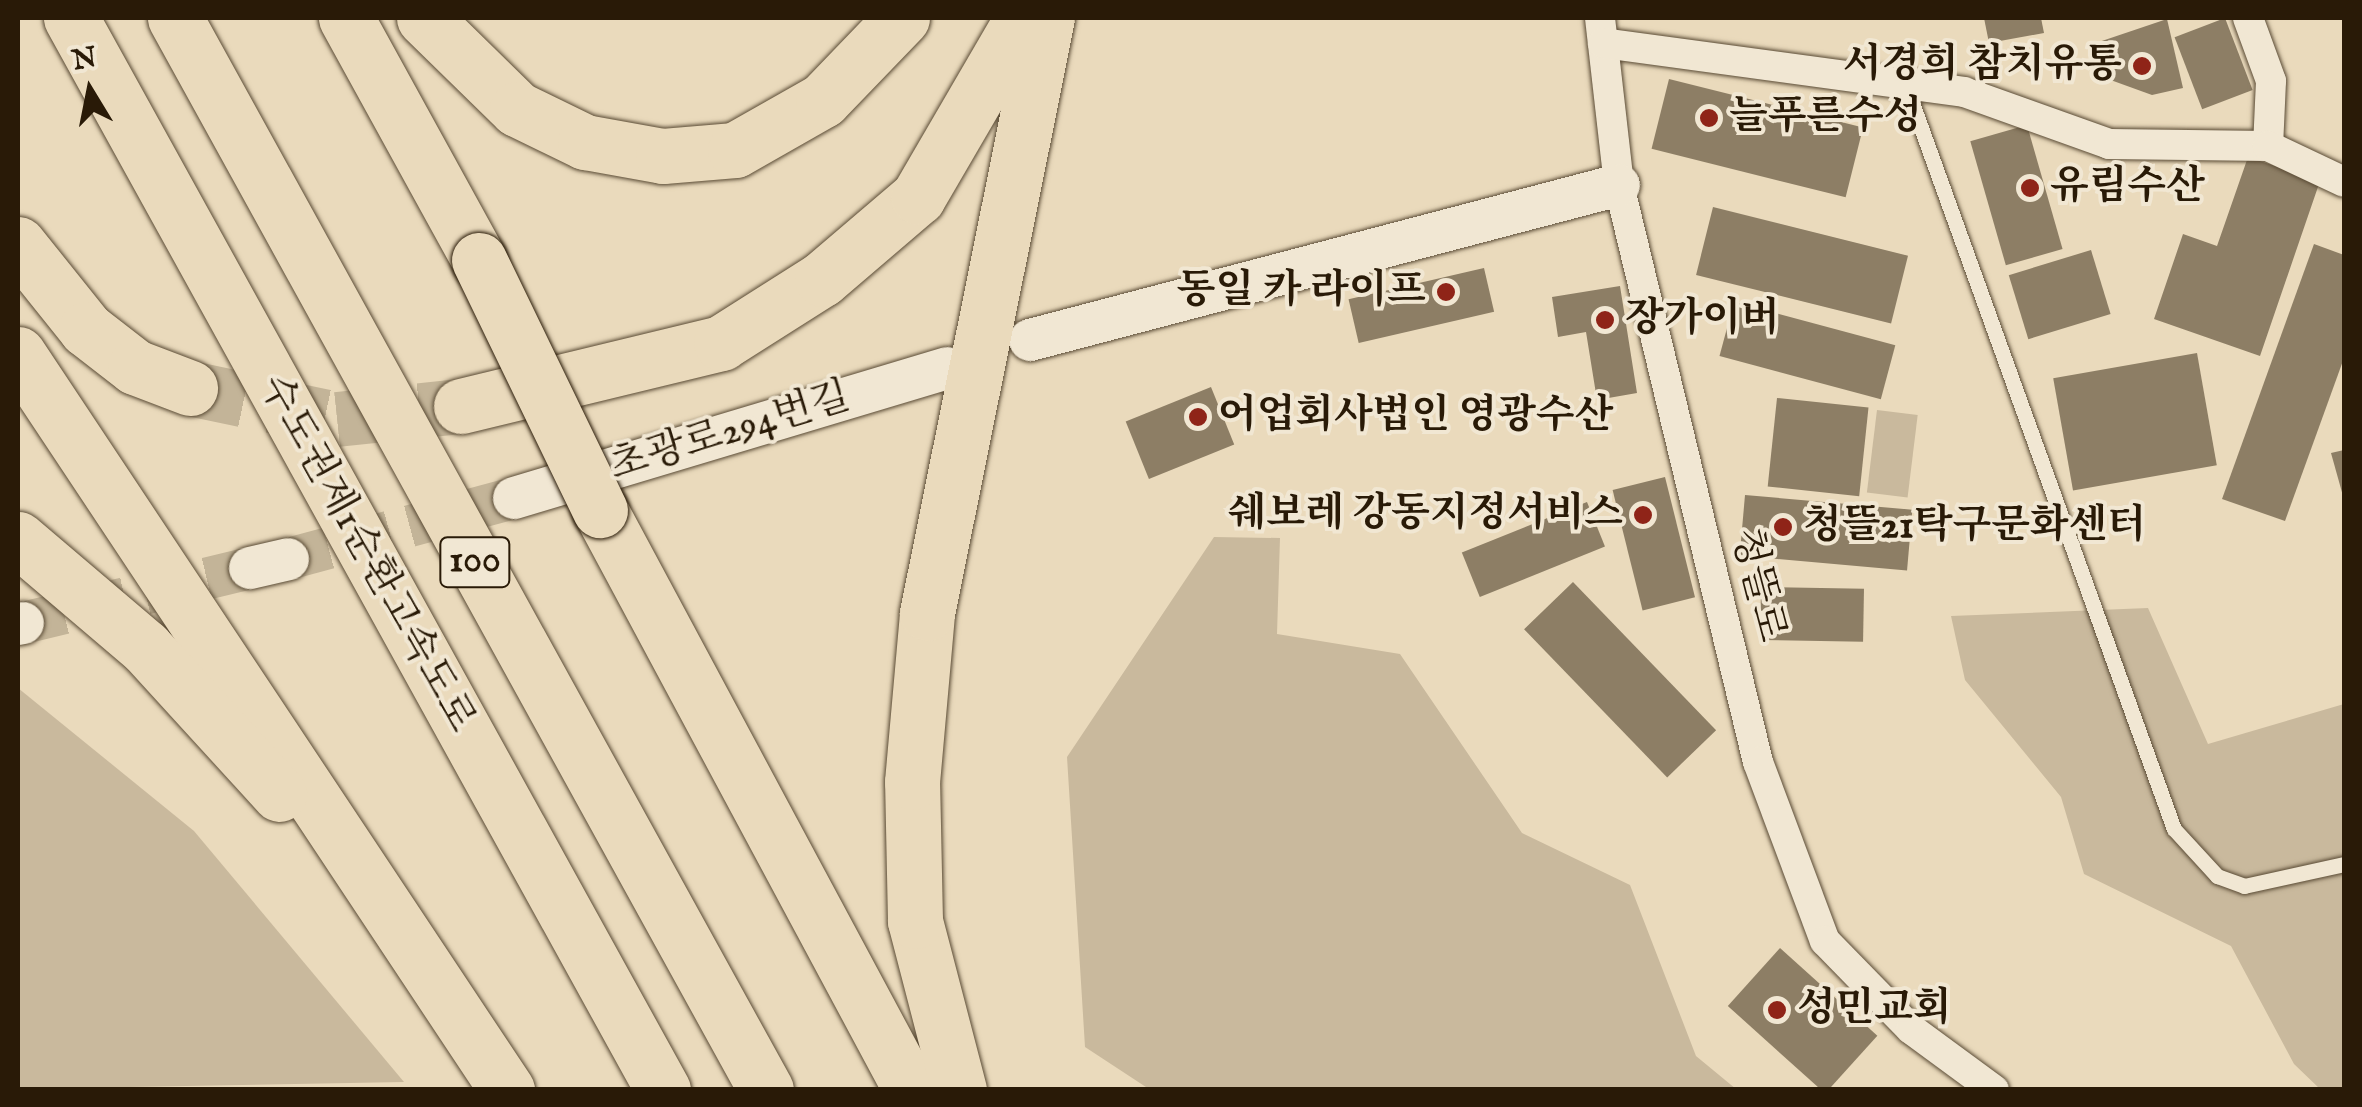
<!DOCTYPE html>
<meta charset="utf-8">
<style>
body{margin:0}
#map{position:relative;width:2362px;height:1107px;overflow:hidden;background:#eadabc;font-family:"IM FELL English","Noto Serif KR",serif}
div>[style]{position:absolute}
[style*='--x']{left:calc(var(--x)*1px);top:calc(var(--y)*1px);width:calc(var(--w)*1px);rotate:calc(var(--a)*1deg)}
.green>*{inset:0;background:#c9b99d;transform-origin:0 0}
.building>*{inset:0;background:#8d7e65;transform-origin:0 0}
.secondary-tunnel>*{height:42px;margin-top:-21px;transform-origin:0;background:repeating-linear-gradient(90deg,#c3b498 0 42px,transparent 0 63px)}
.highway-tunnel>*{height:55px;margin-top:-27.5px;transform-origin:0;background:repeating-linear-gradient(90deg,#c3b498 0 55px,transparent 0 83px)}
.roads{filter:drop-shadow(0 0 2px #594a34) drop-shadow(0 0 2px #594a34)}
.lane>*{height:15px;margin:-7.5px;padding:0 7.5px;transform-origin:7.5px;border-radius:7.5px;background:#f1e7d3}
.street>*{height:30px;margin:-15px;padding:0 15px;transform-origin:15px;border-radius:15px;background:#f1e7d3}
.secondary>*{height:42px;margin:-21px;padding:0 21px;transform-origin:21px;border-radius:21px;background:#f1e7d3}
.highway>*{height:55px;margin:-27.5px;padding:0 27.5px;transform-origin:27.5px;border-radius:27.5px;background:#eadabc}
.bridges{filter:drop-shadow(0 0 2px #291a07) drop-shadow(0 0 2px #291a07)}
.highway-bridge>*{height:55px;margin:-27.5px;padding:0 27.5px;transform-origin:27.5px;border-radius:27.5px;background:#eadabc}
.dots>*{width:28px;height:28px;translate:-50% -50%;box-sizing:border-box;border:5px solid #f1e7d3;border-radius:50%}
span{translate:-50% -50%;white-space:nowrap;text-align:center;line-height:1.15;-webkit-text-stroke:8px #f1e7d3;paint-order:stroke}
.shield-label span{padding:2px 8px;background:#f1e7d3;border:2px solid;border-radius:8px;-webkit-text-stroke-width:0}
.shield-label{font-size:38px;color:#291a07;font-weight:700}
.poi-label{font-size:40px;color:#291a07;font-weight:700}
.right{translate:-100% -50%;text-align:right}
.left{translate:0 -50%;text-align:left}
.street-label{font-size:40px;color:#291a07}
.frame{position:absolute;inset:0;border:20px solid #291a07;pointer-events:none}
.north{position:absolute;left:40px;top:40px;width:100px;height:100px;-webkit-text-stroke:8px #f1e7d3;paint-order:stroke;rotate:350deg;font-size:28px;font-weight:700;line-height:40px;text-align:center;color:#291a07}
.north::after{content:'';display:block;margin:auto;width:35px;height:45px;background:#291a07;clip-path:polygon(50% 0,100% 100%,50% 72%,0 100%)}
</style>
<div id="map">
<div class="green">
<i style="left:1877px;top:410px;width:41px;height:83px;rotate:7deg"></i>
<i style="clip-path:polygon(1214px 537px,1280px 538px,1277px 634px,1400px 654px,1522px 833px,1630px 885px,1696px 1056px,1736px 1089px,1149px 1089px,1085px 1047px,1067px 757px)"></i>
<i style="clip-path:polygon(2148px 608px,2208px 744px,2344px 704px,2344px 1089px,2320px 1089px,2294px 1064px,2231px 946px,2084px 874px,2061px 797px,1965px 680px,1951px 616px)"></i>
<i style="clip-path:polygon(18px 688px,194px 831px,404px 1082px,18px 1089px)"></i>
</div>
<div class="building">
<i style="clip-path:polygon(1984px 18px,2041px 18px,2044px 33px,1989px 43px)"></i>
<i style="left:2225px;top:18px;width:77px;height:54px;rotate:69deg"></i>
<i style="clip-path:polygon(2167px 19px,2183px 88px,2152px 95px,2094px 74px,2087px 46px)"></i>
<i style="left:1669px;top:79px;width:200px;height:72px;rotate:14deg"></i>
<i style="left:2027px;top:125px;width:129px;height:59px;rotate:74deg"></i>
<i style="clip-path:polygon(2248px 157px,2320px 181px,2260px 356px,2154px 319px,2183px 234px,2217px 246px)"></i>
<i style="left:1713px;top:207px;width:201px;height:70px;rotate:14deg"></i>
<i style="clip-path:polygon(2314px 244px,2344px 255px,2344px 358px,2285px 521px,2222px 499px)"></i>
<i style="left:2091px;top:250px;width:67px;height:86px;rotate:73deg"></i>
<i style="left:1484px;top:268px;width:45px;height:139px;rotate:77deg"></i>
<i style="clip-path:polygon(1620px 286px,1637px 393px,1597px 400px,1586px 332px,1558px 337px,1552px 297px)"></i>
<i style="left:1734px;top:302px;width:167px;height:56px;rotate:15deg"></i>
<i style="left:2197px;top:353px;width:114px;height:146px;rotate:80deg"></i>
<i style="left:1211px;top:387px;width:62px;height:92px;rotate:68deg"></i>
<i style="left:1777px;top:398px;width:92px;height:89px;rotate:6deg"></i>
<i style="clip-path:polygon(2344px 450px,2344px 496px,2343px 496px,2331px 453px)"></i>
<i style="left:1665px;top:477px;width:124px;height:54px;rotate:76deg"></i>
<i style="left:1745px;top:495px;width:168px;height:61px;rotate:5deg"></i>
<i style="left:1587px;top:502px;width:48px;height:135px;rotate:68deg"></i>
<i style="left:1573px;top:582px;width:206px;height:68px;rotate:46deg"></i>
<i style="left:1761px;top:587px;width:103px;height:53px;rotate:1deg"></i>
<i style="left:1780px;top:948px;width:131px;height:78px;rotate:42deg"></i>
</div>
<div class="secondary-tunnel">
<i style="--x:288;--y:559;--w:234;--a:-15.1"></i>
<i style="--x:23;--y:623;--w:234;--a:-13.6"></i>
</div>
<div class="highway-tunnel">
<i style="--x:190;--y:388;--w:150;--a:11.9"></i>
<i style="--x:337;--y:419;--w:125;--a:-6"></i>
</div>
<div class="roads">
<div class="lane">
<i style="--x:1906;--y:86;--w:790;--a:70.17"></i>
<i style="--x:2174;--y:829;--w:64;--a:47.5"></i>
<i style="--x:2217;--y:876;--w:29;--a:20"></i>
<i style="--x:2244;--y:886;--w:102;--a:-12.4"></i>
</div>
<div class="street">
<i style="--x:1600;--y:18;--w:168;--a:83.5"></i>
<i style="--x:1619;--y:185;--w:594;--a:76.46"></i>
<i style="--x:1758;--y:762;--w:191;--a:69.5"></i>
<i style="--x:1825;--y:941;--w:123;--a:45.7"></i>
<i style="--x:1911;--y:1029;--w:103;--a:36.3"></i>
<i style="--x:2248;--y:18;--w:67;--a:69.9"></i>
<i style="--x:2271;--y:81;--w:65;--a:92.6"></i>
<i style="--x:1603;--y:43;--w:364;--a:7.7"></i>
<i style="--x:1964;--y:92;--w:154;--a:19.7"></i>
<i style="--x:2109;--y:144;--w:159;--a:0.7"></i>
<i style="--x:2268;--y:146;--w:84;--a:25.3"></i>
</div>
<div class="secondary">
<i style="--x:1030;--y:340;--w:609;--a:-14.74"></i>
<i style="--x:514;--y:498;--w:452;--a:-16.7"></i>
<i style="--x:250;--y:568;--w:39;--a:-13"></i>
<i style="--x:18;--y:624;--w:5;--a:-11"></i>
</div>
<div class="highway">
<i style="--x:71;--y:18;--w:1225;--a:61.09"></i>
<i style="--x:175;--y:18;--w:1224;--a:61.13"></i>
<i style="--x:346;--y:18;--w:276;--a:61.2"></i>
<i style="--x:424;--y:18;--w:130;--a:44.4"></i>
<i style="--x:517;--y:109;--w:76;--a:25.9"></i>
<i style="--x:585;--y:142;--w:79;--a:10.2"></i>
<i style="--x:663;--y:156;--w:72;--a:-4.8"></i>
<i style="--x:735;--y:150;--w:101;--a:-29.6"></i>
<i style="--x:823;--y:100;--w:114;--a:-46.1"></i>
<i style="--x:18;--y:244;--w:109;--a:51.3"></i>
<i style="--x:86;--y:329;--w:62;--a:37.8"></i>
<i style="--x:135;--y:367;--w:59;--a:20.9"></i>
<i style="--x:18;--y:354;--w:884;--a:56.4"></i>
<i style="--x:461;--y:406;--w:268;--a:-13.6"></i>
<i style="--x:721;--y:343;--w:120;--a:-32.4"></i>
<i style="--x:822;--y:279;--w:126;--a:-40.5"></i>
<i style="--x:918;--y:197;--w:207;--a:-59.8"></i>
<i style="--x:600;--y:510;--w:658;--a:61.8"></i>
<i style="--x:18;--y:539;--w:167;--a:40.4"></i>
<i style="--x:145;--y:647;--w:199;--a:47.6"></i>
<i style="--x:959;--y:1090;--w:175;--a:-104.6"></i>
<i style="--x:915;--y:921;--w:139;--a:-91.2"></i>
<i style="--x:912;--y:782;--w:170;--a:-84.9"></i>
<i style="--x:927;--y:613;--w:607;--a:-78.6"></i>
</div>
</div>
<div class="bridges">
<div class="highway-bridge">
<i style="--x:479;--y:260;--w:278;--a:64.2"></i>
</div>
</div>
<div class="dots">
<i style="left:2142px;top:66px;background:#8f2418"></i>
<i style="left:1709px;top:118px;background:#8f2418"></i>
<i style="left:2030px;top:188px;background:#8f2418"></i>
<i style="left:1446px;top:292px;background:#8f2418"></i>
<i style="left:1605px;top:320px;background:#8f2418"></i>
<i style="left:1198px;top:417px;background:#8f2418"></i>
<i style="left:1643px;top:515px;background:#8f2418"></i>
<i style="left:1783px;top:527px;background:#8f2418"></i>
<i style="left:1777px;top:1010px;background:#8f2418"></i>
</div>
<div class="shield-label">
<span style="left:475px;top:562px">100</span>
</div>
<div class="poi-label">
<span class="right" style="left:2122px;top:66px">서경희 참치유통</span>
<span class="left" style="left:1729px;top:118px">늘푸른수성</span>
<span class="left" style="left:2050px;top:188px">유림수산</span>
<span class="right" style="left:1426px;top:292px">동일 카 라이프</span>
<span class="left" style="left:1625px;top:320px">장가이버</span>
<span class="left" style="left:1218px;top:417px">어업회사법인 영광수산</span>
<span class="right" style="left:1623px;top:515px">쉐보레 강동지정서비스</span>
<span class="left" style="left:1803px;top:527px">청뜰21탁구문화센터</span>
<span class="left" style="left:1797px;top:1010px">성민교회</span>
</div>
<div class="street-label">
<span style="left:730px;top:433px;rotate:-17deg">초광로294번길</span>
<span style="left:366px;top:554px;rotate:61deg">수도권제1순환고속도로</span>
<span style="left:1757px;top:585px;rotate:76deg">청뜰로</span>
</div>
<div class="frame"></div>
<div class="north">N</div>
</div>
